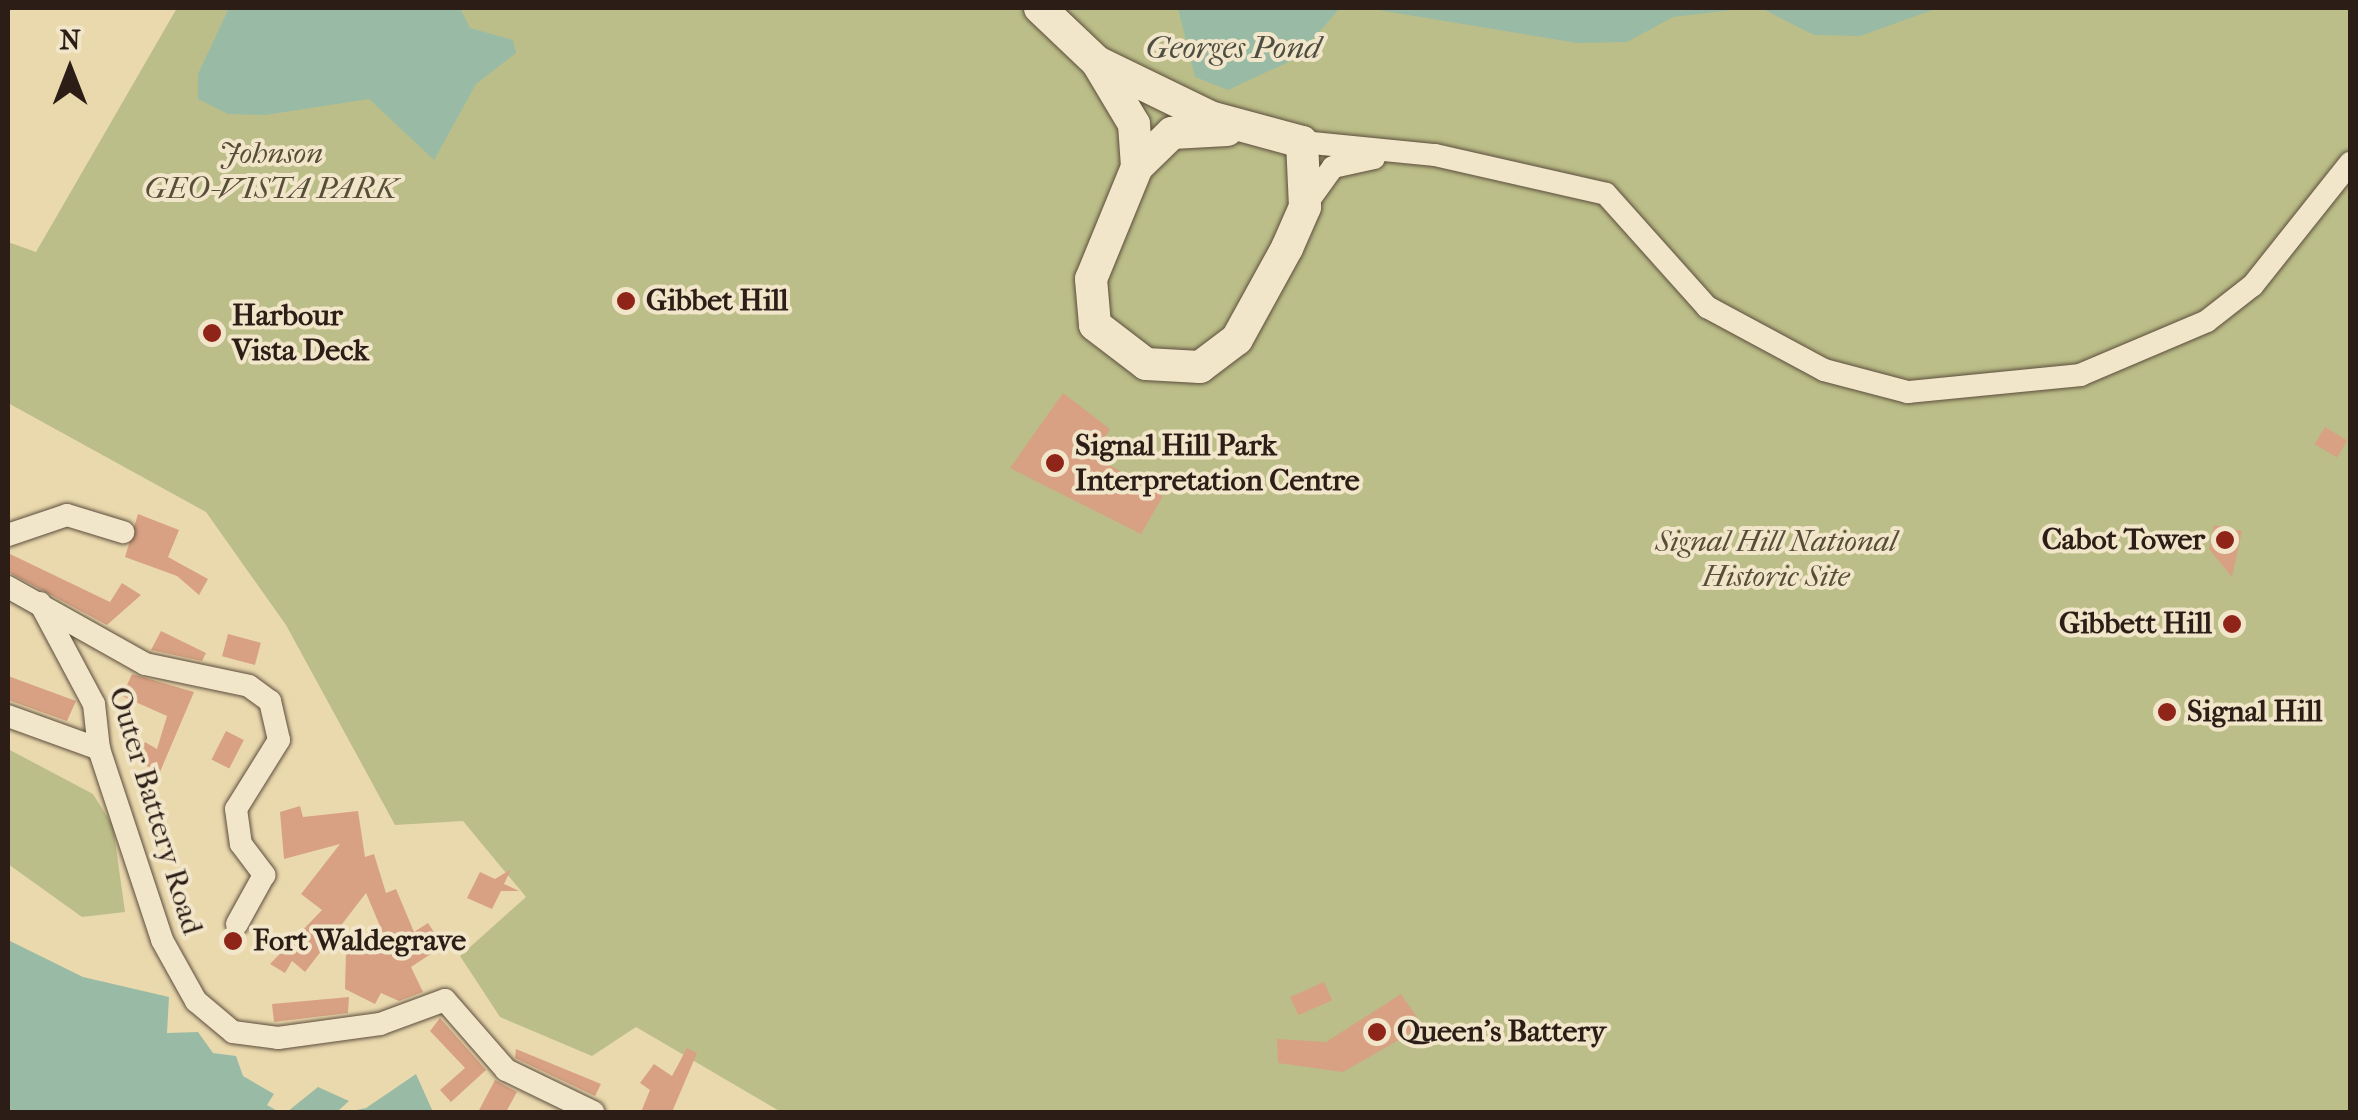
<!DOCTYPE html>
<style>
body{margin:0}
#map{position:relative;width:2358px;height:1120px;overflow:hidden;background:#ebd9ae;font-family:"IM FELL French Canon",serif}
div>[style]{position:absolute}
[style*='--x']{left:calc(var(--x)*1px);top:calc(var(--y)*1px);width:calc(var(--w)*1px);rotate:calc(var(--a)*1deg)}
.green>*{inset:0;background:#bbbe88}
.water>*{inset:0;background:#99bba6}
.building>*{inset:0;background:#d8a183;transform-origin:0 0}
.roads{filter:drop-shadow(0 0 2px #5c4d3d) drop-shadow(0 0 2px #5c4d3d)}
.street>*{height:22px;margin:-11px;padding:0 11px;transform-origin:11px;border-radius:11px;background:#f2e6ca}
.secondary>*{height:32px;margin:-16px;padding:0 16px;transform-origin:16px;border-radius:16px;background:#f2e6ca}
.dots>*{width:28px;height:28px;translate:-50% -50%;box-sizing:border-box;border:5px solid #f2e6ca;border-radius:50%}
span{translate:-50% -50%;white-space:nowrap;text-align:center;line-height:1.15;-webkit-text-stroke:8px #f2e6ca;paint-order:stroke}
.park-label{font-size:30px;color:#574e39;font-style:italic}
.poi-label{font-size:30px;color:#2c1e17;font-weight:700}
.left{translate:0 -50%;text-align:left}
.right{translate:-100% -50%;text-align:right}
.street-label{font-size:30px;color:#2c1e17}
.water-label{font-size:32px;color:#4d4d42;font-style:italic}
.frame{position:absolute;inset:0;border:10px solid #2c1e17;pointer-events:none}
.north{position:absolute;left:20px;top:20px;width:100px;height:100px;-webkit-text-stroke:8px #f2e6ca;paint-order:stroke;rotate:0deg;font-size:28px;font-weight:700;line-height:40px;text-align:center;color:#2c1e17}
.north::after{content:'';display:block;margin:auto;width:35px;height:45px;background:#2c1e17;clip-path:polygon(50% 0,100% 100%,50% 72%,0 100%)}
</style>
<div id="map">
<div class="green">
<i style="clip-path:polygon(177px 8px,2350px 8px,2350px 1112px,781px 1112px,636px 1027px,592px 1056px,500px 1017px,460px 956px,526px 897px,463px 821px,395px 825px,286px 625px,206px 512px,8px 403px,8px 242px,36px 252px)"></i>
<i style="clip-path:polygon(8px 749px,93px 794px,113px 826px,125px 912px,82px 917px,8px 864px)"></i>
</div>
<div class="water">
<i style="clip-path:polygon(229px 8px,460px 8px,470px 28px,513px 40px,516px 53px,476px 84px,434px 160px,369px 99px,265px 115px,228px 114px,198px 99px,198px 74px)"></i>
<i style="clip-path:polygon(1178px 8px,1340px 8px,1297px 58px,1228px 90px,1195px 77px)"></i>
<i style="clip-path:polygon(1366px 8px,1748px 8px,1673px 17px,1627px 42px,1577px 43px)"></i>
<i style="clip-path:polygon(1761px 8px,1938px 8px,1860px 36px,1814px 35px)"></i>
<i style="clip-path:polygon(8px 940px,83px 977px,169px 997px,167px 1033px,198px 1032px,213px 1053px,236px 1056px,243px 1076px,274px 1094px,267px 1105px,279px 1112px,8px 1112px)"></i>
<i style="clip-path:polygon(416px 1074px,433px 1112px,347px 1112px,366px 1108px)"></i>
<i style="clip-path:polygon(318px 1087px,349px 1101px,339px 1110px,287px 1112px)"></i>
</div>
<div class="building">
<i style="clip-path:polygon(1063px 393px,1110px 429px,1094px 456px,1163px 496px,1141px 534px,1010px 468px)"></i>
<i style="left:2325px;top:427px;width:26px;height:20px;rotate:31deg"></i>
<i style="clip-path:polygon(138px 514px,179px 530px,168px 557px,208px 579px,199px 595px,177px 576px,125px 557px)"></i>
<i style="clip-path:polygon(2214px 525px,2242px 531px,2232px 577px,2209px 549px)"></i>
<i style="clip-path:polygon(8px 553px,110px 602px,122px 583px,141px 595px,107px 625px,8px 572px)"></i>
<i style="clip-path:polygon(161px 631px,206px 653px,202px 661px,151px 650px)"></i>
<i style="left:228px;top:634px;width:34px;height:23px;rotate:15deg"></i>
<i style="clip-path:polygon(132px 674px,194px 692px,151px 793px,144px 790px,151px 768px,135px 760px,145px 742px,157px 749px,167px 716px,122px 696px)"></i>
<i style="clip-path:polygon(8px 676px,76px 701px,67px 721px,8px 700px)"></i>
<i style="left:226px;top:731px;width:20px;height:32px;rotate:27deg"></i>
<i style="clip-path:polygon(300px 806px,303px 817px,358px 811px,365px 857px,374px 854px,386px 893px,396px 889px,414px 932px,428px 923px,443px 946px,411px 967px,423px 992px,399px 1001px,381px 993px,375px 1004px,345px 989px,346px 951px,388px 945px,366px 893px,305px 972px,292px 961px,285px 973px,270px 964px,322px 910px,301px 894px,340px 844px,284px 859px,280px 812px)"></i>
<i style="clip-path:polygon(511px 869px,504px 884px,519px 891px,501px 891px,492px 909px,467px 898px,480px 872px,495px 879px)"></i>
<i style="left:1324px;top:982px;width:20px;height:37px;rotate:66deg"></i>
<i style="clip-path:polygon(1401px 994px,1423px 1026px,1343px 1072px,1278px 1063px,1277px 1039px,1326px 1042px)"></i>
<i style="clip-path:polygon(349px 997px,348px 1013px,274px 1022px,272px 1004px)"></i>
<i style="clip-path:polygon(440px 1018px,486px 1070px,451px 1102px,440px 1090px,465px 1068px,430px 1031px)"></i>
<i style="clip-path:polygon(687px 1048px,697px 1053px,672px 1112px,641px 1112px,650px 1090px,640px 1083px,654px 1064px,672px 1076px)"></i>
<i style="clip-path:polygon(516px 1049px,601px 1084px,595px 1096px,515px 1058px)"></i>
<i style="clip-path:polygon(495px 1080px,517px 1092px,506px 1112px,478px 1112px)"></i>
</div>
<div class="roads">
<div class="street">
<i style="--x:1302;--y:142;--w:134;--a:5.6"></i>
<i style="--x:1435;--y:155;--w:175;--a:12.8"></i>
<i style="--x:1606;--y:194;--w:152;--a:48.2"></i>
<i style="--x:1707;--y:307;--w:133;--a:28.3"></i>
<i style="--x:1824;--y:370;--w:87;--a:14.7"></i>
<i style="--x:1908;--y:392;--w:173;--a:-5.6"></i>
<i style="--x:2080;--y:375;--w:138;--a:-23"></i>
<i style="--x:2207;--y:321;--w:58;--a:-38"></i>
<i style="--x:2253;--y:285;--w:156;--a:-51.5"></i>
<i style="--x:1307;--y:203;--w:44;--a:-54.2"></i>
<i style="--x:1333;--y:167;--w:42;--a:-12.4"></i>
<i style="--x:8;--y:535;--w:62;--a:-18.7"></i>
<i style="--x:67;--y:515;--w:59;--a:16.9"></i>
<i style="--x:8;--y:587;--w:157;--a:29.3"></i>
<i style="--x:145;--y:664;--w:106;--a:11.9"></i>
<i style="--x:249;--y:686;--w:26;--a:36"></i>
<i style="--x:270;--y:701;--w:40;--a:77"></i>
<i style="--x:279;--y:740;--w:81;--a:121.9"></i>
<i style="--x:236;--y:809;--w:35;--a:82"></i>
<i style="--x:241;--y:844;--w:39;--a:53"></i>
<i style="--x:264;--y:875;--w:56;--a:118.9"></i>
<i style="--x:40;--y:603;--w:115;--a:61.9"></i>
<i style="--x:94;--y:704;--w:45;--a:83.7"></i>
<i style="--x:99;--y:749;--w:201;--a:71.7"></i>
<i style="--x:162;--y:940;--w:70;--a:60.9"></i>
<i style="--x:196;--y:1001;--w:48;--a:40"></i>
<i style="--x:233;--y:1032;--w:45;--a:7.6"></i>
<i style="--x:278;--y:1038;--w:103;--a:-7.8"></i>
<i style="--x:380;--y:1024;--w:69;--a:-20.3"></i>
<i style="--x:445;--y:1000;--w:93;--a:48.9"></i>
<i style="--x:506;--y:1070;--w:97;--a:25.8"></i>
<i style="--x:8;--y:716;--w:97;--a:19.9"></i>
</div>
<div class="secondary">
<i style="--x:1040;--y:8;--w:79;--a:43.5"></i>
<i style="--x:1097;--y:62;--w:72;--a:59.2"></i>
<i style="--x:1134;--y:124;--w:43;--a:86"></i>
<i style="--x:1137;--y:167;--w:121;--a:112.3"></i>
<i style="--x:1091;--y:279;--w:46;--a:85"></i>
<i style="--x:1095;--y:325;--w:64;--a:37.4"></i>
<i style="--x:1146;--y:364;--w:54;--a:3.2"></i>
<i style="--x:1200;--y:367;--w:46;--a:-37.1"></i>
<i style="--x:1237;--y:339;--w:104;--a:-61.2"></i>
<i style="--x:1287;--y:248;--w:45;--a:-66.3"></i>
<i style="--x:1305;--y:207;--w:65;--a:-92.6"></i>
<i style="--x:1302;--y:142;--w:95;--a:-164.8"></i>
<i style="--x:1210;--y:117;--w:126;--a:-154"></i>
<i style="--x:1137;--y:167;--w:49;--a:-44.2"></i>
<i style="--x:1172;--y:133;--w:55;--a:-3.1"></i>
</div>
</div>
<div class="dots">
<i style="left:626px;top:301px;background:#8f2418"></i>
<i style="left:212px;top:333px;background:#8f2418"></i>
<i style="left:1055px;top:463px;background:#8f2418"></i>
<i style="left:2225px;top:540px;background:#8f2418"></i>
<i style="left:2232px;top:624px;background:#8f2418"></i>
<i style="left:2167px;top:712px;background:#8f2418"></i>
<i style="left:233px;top:941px;background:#8f2418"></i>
<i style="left:1377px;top:1032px;background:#8f2418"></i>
</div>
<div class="park-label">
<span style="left:271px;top:171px">Johnson<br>GEO-VISTA PARK</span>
<span style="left:1776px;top:559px">Signal Hill National<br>Historic Site</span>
</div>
<div class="poi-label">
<span class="left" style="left:646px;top:301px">Gibbet Hill</span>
<span class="left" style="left:232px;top:333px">Harbour<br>Vista Deck</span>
<span class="left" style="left:1075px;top:463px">Signal Hill Park<br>Interpretation Centre</span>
<span class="right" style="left:2205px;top:540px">Cabot Tower</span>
<span class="right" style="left:2212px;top:624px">Gibbett Hill</span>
<span class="left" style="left:2187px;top:712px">Signal Hill</span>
<span class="left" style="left:253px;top:941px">Fort Waldegrave</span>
<span class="left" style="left:1397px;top:1032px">Queen's Battery</span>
</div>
<div class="street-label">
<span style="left:155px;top:811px;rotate:73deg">Outer Battery Road</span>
</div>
<div class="water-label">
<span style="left:1233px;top:48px">Georges Pond</span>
</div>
<div class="frame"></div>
<div class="north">N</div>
</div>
